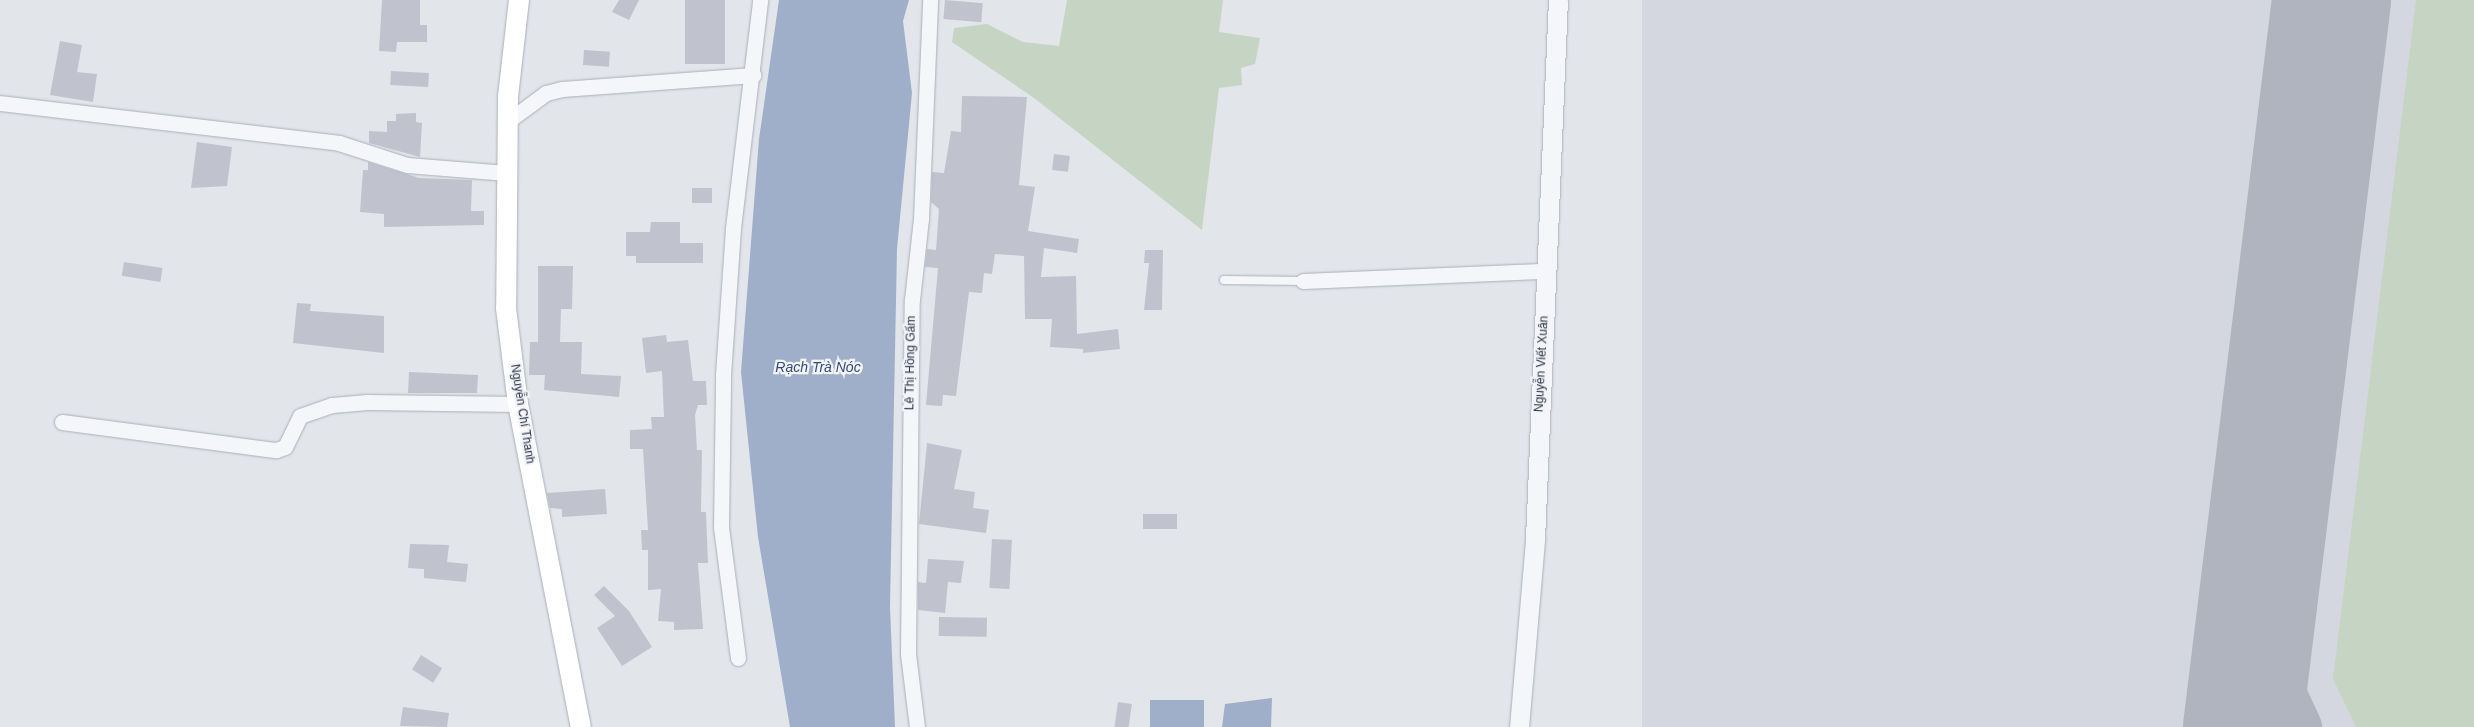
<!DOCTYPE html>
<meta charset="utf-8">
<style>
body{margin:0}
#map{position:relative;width:2474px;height:727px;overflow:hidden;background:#e2e5ea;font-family:Arial,sans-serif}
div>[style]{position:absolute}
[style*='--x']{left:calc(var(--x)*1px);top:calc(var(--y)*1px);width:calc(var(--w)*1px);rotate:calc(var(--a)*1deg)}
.built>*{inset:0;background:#d4d7df;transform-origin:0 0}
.green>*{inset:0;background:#c6d4c4}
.water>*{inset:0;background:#9fafc9;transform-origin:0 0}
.taxiway>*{height:48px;margin:-24px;padding:0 24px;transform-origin:24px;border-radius:24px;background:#afb4bf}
.runway>*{height:119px;margin:-59.5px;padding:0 59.5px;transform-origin:59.5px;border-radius:59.5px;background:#afb4bf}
.building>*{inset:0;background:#c0c3cd;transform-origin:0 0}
.roads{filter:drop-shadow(0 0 1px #abafb8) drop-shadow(0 0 1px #abafb8)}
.service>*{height:8px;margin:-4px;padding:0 4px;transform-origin:4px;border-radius:4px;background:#f5f6f9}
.minor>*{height:15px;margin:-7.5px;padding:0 7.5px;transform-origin:7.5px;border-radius:7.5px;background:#f5f6f9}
.tertiary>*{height:19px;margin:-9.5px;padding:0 9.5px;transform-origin:9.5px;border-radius:9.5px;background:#f5f6f9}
.secondary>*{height:20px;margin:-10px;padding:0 10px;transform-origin:10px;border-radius:10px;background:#fff}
span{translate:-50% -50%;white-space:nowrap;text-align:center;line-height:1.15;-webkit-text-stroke:4.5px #f2f4f8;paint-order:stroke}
.street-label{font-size:12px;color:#2b3142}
.water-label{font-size:14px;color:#364c75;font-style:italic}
</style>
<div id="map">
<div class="built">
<i style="left:1642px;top:0;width:832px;height:734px"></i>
</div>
<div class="green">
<i style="clip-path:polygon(1067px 0,1223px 0,1219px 32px,1260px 38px,1255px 64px,1241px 68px,1242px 85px,1219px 88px,1202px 230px,1034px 98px,952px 42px,954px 28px,987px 24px,1023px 42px,1059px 46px)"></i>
<i style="clip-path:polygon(2416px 0,2474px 0,2474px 727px,2356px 727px,2333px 679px)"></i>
</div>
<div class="water">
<i style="clip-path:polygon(779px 0,909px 0,903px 21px,912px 93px,897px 249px,890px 607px,895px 727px,790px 727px,758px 537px,741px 372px,759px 139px)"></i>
<i style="clip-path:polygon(1272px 698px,1271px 727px,1222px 727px,1225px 704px)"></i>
<i style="left:1150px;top:700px;width:54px;height:27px"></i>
</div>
<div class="taxiway">
<i style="--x:2262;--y:567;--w:58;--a:87"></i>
<i style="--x:2265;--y:625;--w:58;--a:78.1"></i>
<i style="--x:2277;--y:682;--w:50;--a:65"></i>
</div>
<div class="runway">
<i style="--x:2242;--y:727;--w:732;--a:-83.02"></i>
</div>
<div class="building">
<i style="clip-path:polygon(382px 0,420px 0,420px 25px,427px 25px,427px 42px,397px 42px,396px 52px,379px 51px)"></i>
<i style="clip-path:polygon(619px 0,639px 0,629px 20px,612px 12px)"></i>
<i style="left:685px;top:0;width:40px;height:64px"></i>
<i style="left:945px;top:0;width:38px;height:19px;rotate:5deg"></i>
<i style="clip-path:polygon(60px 41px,82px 45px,77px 72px,97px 74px,93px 102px,50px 95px)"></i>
<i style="left:584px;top:50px;width:26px;height:15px;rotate:4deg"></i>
<i style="left:391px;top:71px;width:38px;height:14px;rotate:3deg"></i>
<i style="clip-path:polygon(962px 96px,1027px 97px,1019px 185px,1035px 187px,1028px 231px,1079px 239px,1077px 253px,1044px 248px,1041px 277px,1076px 276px,1077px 334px,1118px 329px,1120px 349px,1083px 353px,1083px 349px,1050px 347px,1052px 319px,1025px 319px,1024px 256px,995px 254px,992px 274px,984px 273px,982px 293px,969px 292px,956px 396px,943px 395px,942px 406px,926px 405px,938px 268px,925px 267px,927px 249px,936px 250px,939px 209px,931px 202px,932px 172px,944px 173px,951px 131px,961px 132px)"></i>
<i style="clip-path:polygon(416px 113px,416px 122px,422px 123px,420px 157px,369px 143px,369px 131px,387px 132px,387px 121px,396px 121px,396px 114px)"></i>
<i style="clip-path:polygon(197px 142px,232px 147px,227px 186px,191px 188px)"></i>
<i style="left:1054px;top:154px;width:16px;height:16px;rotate:7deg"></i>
<i style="clip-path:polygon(368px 162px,419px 178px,472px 180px,471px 211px,484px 211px,484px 225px,384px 227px,384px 214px,360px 212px,363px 170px,368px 170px)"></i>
<i style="left:692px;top:188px;width:20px;height:15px"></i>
<i style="clip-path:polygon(651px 222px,680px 222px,680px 243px,703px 243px,703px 263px,636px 263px,636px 256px,626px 256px,626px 232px,650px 232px)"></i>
<i style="clip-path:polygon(1145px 250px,1163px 250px,1162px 310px,1144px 310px,1149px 263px,1144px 263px)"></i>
<i style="left:124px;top:262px;width:39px;height:14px;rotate:9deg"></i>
<i style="clip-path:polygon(538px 266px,573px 266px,572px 309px,561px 309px,560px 342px,582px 342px,581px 374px,621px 376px,619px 397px,544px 390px,545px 375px,529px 375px,530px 342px,538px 342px)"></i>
<i style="clip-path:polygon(297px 303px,311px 304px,310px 311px,384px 316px,384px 353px,293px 343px)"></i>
<i style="clip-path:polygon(666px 335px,667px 342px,688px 340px,693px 381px,706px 381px,707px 405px,698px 405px,695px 415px,697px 450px,702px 450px,701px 512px,706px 512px,708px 563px,698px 563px,703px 629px,674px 630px,674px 622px,658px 621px,661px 589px,648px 590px,648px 550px,642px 550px,641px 530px,648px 530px,643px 449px,630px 449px,630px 430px,652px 429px,651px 417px,664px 417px,662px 371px,646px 373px,642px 338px)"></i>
<i style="clip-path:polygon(409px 372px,478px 375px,477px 393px,408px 393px)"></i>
<i style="clip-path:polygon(927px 443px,962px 450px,954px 489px,975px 492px,973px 508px,989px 510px,986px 533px,919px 524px)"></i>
<i style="clip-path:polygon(605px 489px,607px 514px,562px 517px,562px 509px,550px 508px,547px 493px)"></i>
<i style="left:1143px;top:514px;width:34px;height:15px"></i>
<i style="left:992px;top:539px;width:20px;height:49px;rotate:3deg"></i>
<i style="clip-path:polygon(410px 544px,449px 545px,447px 562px,468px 564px,466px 582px,424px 578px,424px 569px,408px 568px)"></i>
<i style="clip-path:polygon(928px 559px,964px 561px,961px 583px,948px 582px,945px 613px,918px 610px,918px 582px,926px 583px)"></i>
<i style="clip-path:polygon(604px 586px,629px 611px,652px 647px,622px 666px,597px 628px,615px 616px,594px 595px)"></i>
<i style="left:939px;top:617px;width:48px;height:19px;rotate:1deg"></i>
<i style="left:421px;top:655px;width:25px;height:17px;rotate:32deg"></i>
<i style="left:1118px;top:702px;width:14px;height:25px;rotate:8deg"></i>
<i style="clip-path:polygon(403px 707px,449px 713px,447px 727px,400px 726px)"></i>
</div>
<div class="roads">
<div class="service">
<i style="--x:1224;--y:280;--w:79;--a:0.7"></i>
</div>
<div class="minor">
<i style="--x:0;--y:103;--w:341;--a:6.7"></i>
<i style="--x:339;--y:143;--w:71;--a:17.9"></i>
<i style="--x:407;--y:165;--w:100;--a:4.6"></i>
<i style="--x:508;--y:121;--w:47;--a:-36.4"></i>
<i style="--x:546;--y:93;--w:16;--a:-14"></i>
<i style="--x:562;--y:89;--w:192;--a:-4.2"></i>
<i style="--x:1303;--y:281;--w:243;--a:-2.4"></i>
<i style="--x:62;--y:422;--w:216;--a:7.5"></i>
<i style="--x:276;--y:450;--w:9;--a:-18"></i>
<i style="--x:285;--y:447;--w:34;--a:-64"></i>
<i style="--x:300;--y:416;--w:34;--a:-19"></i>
<i style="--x:332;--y:405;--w:35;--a:-5"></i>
<i style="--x:367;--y:402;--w:151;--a:0.8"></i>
<i style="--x:738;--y:658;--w:132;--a:-97.4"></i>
<i style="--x:721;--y:527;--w:152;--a:-89.2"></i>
<i style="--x:723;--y:375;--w:147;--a:-86.1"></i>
<i style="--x:733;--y:228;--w:230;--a:-83.2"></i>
<i style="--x:917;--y:727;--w:74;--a:-97"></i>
<i style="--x:908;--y:654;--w:354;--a:-89.4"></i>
<i style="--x:912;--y:300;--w:81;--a:-83.7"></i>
<i style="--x:921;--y:219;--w:219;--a:-87.6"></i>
</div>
<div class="tertiary">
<i style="--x:1519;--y:727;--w:189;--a:-85.1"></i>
<i style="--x:1535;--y:539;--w:539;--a:-87.56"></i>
</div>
<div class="secondary">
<i style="--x:519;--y:0;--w:98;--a:96.5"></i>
<i style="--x:508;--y:97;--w:211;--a:90.5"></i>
<i style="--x:506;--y:308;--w:97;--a:82.9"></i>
<i style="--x:518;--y:404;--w:329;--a:79"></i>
</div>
</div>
<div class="street-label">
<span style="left:911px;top:363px;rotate:-89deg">Lê Thị Hồng Gấm</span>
<span style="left:1542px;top:364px;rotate:-87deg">Nguyễn Viết Xuân</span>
<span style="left:522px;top:414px;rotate:81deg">Nguyễn Chí Thanh</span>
</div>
<div class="water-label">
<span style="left:818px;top:367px">Rạch Trà Nóc</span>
</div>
</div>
